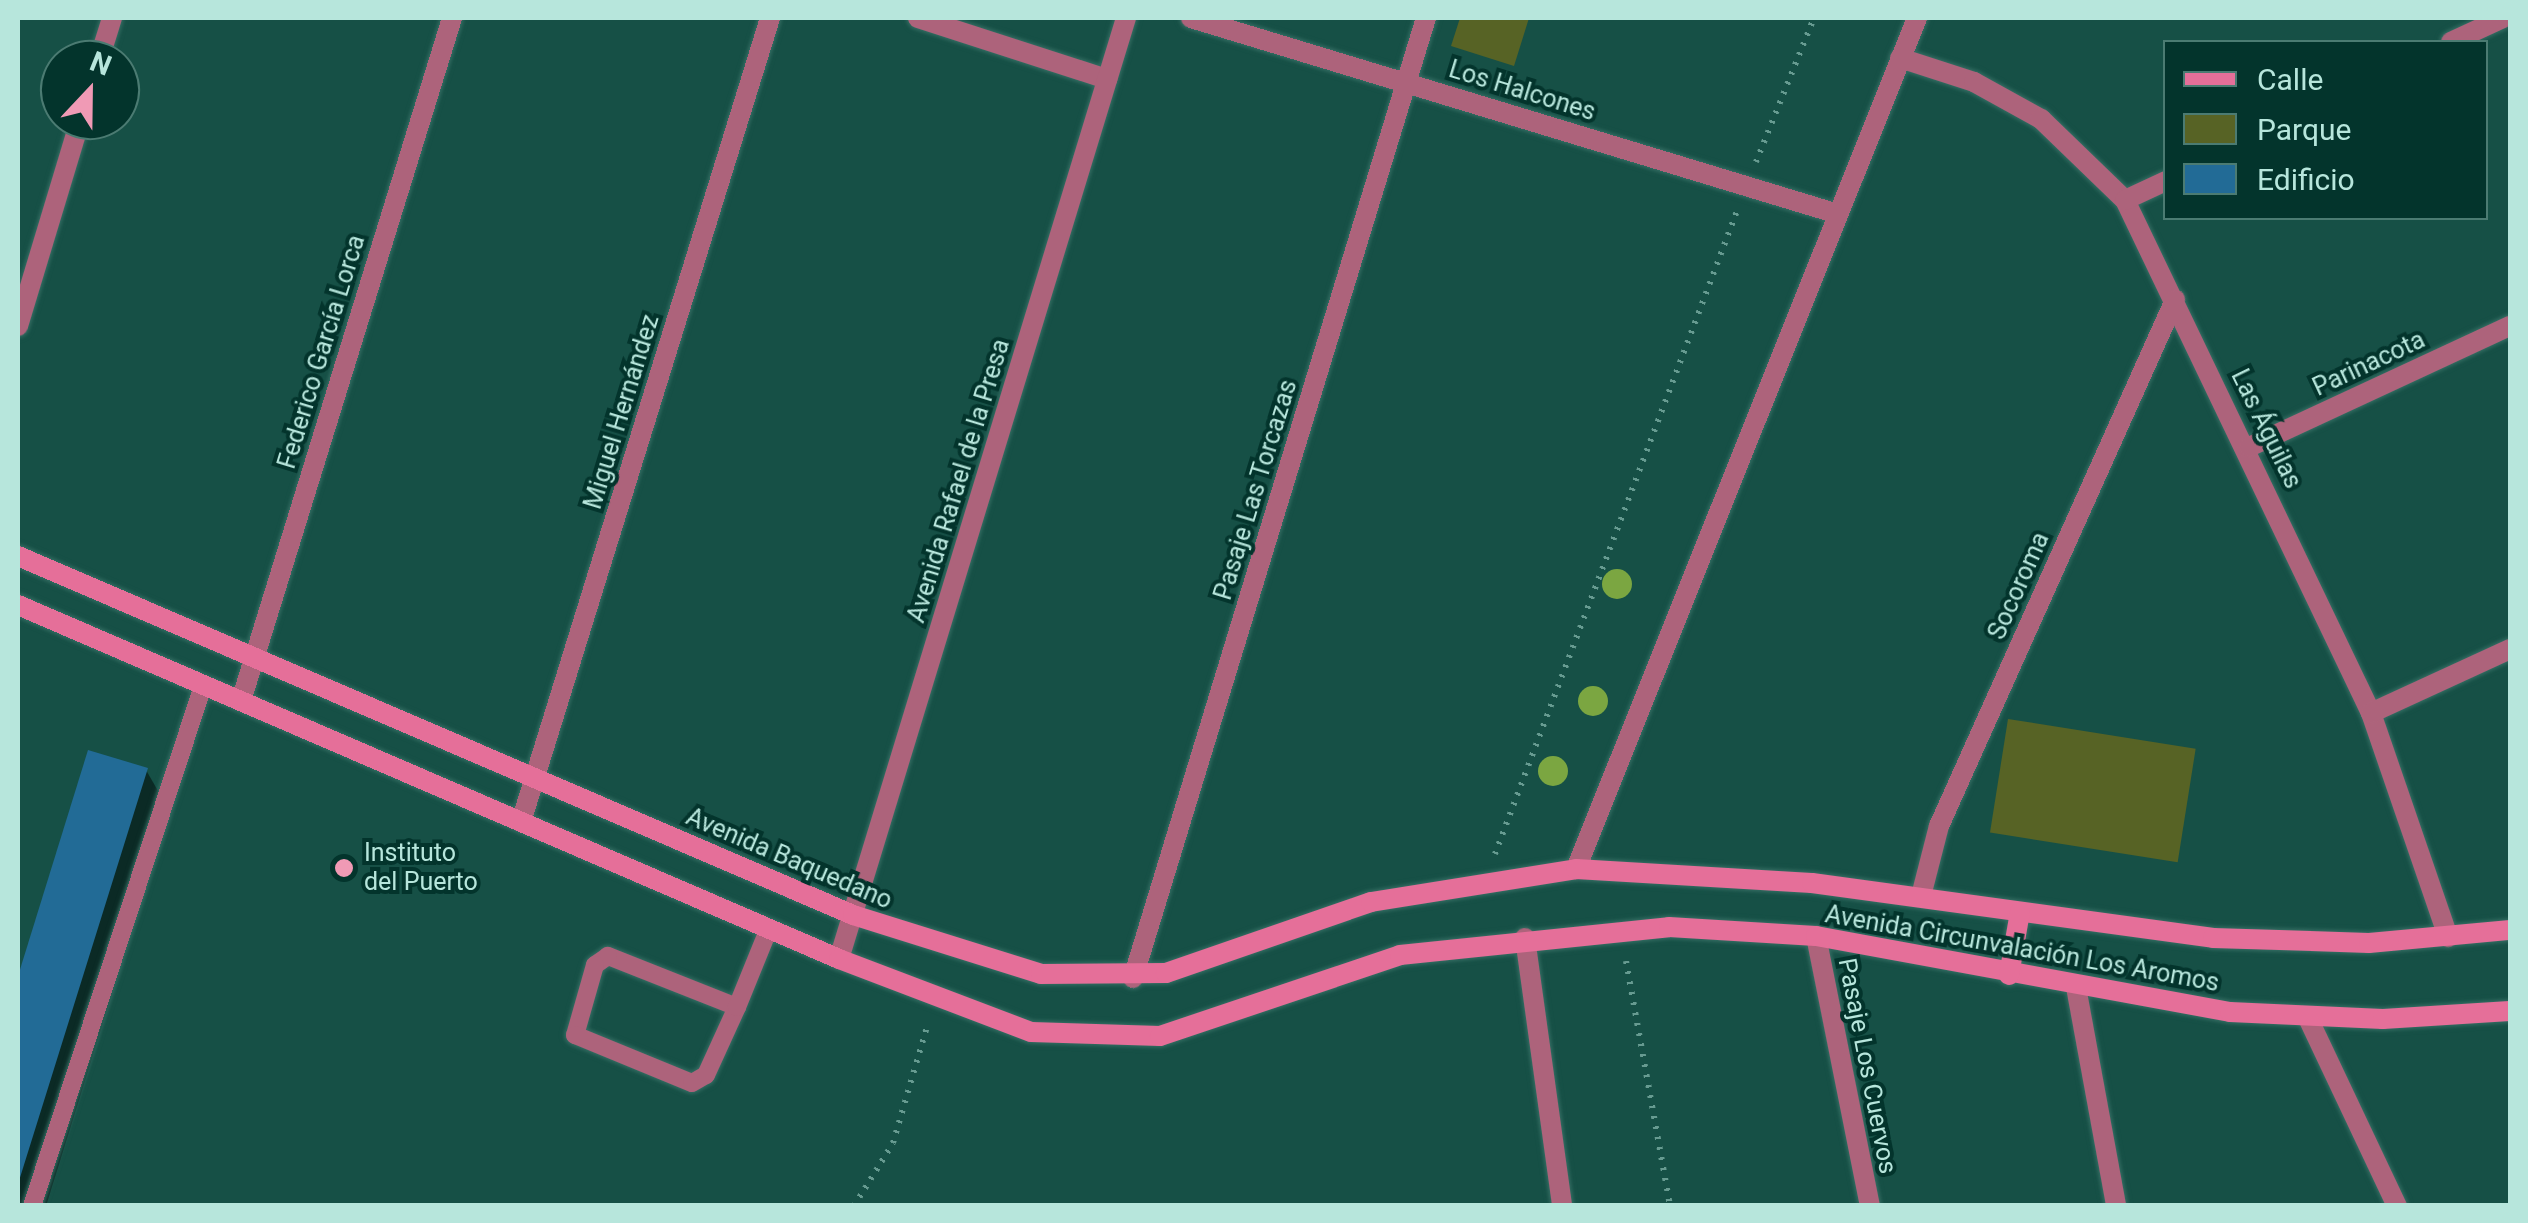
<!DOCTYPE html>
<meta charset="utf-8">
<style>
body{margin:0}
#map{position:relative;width:2528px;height:1223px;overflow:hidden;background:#165046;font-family:Roboto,sans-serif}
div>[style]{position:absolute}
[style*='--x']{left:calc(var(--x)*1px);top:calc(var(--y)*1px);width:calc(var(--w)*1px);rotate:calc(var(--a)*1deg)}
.green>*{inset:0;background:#576325;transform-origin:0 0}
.shadow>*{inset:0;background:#0007}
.building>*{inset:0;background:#226b96}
.path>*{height:6px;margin-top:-3px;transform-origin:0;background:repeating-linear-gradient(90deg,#679b91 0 2.5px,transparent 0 10.5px)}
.roads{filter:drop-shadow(0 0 2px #366e64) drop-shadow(0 0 2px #366e64)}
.service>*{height:18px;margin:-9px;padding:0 9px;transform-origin:9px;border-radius:9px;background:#ad637b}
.minor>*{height:20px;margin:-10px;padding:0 10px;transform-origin:10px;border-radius:10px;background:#ad637b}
.tertiary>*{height:20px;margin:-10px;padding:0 10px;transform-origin:10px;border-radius:10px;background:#ad637b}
.secondary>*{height:20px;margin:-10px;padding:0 10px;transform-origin:10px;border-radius:10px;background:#e56f99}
.trees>*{width:30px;height:30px;margin:-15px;border-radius:50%;background:#7ba641}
.dots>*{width:28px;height:28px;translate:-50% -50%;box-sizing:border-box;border:5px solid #03342c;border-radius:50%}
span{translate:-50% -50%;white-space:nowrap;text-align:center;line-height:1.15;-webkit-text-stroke:8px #03342c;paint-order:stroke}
.street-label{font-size:25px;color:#b7e6dc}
.poi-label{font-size:25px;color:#b7e6dc}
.left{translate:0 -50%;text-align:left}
.frame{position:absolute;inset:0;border:20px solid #b7e6dc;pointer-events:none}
.legend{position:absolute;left:2163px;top:40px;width:325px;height:180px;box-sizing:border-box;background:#03342c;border:2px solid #4b7b72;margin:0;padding:12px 18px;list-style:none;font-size:30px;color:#b7e6dc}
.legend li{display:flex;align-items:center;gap:20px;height:50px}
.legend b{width:50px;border:2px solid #4b7b72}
.north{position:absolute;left:40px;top:40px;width:100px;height:100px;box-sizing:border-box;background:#03342c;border:2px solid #4b7b72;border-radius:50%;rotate:22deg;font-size:28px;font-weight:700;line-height:40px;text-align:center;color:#b7e6dc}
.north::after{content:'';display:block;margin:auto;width:35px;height:45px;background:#f09ab5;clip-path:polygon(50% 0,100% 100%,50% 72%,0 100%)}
</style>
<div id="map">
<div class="green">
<i style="clip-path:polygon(1460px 18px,1529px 18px,1514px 66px,1451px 46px)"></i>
<i style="left:2008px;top:719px;width:190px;height:115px;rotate:9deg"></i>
</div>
<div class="shadow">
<i style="clip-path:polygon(90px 753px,146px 770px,169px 810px,46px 1206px,18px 1206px,18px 984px)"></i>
</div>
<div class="building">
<i style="clip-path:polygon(88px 750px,148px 768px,18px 1184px,18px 976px)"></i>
</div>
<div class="path">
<i style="--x:1756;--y:162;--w:155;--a:-68.1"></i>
<i style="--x:1495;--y:854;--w:687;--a:-69.38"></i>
<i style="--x:1626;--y:961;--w:249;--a:79.8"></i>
<i style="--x:854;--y:1206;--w:74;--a:-58.2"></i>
<i style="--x:893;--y:1143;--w:125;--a:-73.7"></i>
</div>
<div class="roads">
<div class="service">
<i style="--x:737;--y:1007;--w:139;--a:-158.4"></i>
<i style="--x:608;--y:956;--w:16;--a:145"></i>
<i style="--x:595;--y:965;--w:73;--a:105.9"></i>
<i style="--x:575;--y:1035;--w:126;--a:22.3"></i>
<i style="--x:692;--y:1083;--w:16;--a:-30"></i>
<i style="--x:706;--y:1075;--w:75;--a:-65.5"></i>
<i style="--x:737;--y:1007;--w:85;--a:-67.9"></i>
<i style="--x:32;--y:1206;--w:547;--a:-71.8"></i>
</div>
<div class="minor">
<i style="--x:918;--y:18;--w:199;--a:17.9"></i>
<i style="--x:1191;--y:18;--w:676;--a:16.85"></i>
<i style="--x:2451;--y:42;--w:57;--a:-24.8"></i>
<i style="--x:1900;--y:58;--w:78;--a:18"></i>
<i style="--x:1974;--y:82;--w:77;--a:28.9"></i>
<i style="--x:2041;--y:119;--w:117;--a:44"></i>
<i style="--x:2125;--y:200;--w:569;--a:64.38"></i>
<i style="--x:2371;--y:713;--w:237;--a:71"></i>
<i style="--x:2125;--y:200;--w:45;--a:-24.9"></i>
<i style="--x:2249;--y:447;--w:288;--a:-24.9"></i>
<i style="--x:241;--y:701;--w:715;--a:-72.83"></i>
<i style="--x:2371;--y:713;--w:153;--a:-24.7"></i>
<i style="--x:521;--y:822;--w:842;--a:-72.79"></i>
<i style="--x:1921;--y:896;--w:72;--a:-75.6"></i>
<i style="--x:1939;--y:826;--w:577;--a:-65.84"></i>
<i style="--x:1816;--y:936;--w:275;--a:78.7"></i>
<i style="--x:1525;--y:938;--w:271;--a:82.1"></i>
<i style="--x:839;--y:959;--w:984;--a:-73.04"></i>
<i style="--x:1133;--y:978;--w:1004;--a:-73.03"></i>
<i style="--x:2076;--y:987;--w:223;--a:79.6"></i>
<i style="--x:2308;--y:1018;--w:208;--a:64.7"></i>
</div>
<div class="tertiary">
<i style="--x:99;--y:60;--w:44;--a:-72.8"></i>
<i style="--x:18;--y:326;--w:215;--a:-73.2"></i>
<i style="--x:1576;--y:869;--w:917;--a:-68.16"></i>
</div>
<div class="secondary">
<i style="--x:18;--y:556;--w:909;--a:23.26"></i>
<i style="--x:853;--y:915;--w:197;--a:17.4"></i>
<i style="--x:1041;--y:974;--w:125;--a:-0.5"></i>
<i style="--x:1166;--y:973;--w:217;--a:-19.1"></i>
<i style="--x:1371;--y:902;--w:208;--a:-9.1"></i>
<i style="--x:1576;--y:869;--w:236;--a:3.4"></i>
<i style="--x:1812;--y:883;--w:405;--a:7.8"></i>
<i style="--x:2213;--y:938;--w:156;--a:1.8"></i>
<i style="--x:2369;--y:943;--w:142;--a:-5.3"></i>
<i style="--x:18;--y:605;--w:894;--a:23.32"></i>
<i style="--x:839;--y:959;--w:205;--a:20.8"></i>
<i style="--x:1031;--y:1032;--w:129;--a:1.8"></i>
<i style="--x:1160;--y:1036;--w:253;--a:-18.6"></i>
<i style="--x:1400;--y:955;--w:270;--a:-5.9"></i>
<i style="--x:1669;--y:927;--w:147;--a:3.5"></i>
<i style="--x:1816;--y:936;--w:421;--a:10.4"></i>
<i style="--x:2230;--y:1012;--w:153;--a:2.6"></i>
<i style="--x:2383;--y:1019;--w:127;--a:-3.6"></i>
<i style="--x:2009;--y:975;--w:64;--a:-80.1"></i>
</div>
</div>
<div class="trees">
<i style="left:1617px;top:584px"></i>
<i style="left:1593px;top:701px"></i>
<i style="left:1553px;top:771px"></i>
</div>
<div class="dots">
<i style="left:344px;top:868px;background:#f09ab5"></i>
</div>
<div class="street-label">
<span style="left:1522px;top:91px;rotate:17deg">Los Halcones</span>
<span style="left:322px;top:352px;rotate:-73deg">Federico García Lorca</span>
<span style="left:2369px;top:364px;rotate:-25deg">Parinacota</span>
<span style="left:622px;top:412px;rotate:-73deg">Miguel Hernández</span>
<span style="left:2266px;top:429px;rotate:64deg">Las Águilas</span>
<span style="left:959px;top:481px;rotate:-73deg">Avenida Rafael de la Presa</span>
<span style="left:1256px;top:490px;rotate:-73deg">Pasaje Las Torcazas</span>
<span style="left:2019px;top:586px;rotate:-66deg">Socoroma</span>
<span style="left:789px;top:859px;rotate:23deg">Avenida Baquedano</span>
<span style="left:2022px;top:949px;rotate:10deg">Avenida Circunvalación Los Aromos</span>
<span style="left:1867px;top:1066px;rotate:79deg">Pasaje Los Cuervos</span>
</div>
<div class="poi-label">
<span class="left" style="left:364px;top:868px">Instituto<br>del Puerto</span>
</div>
<div class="frame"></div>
<ul class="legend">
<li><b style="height:12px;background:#e56f99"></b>Calle</li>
<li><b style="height:28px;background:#576325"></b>Parque</li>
<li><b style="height:28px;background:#226b96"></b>Edificio</li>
</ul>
<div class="north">N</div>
</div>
